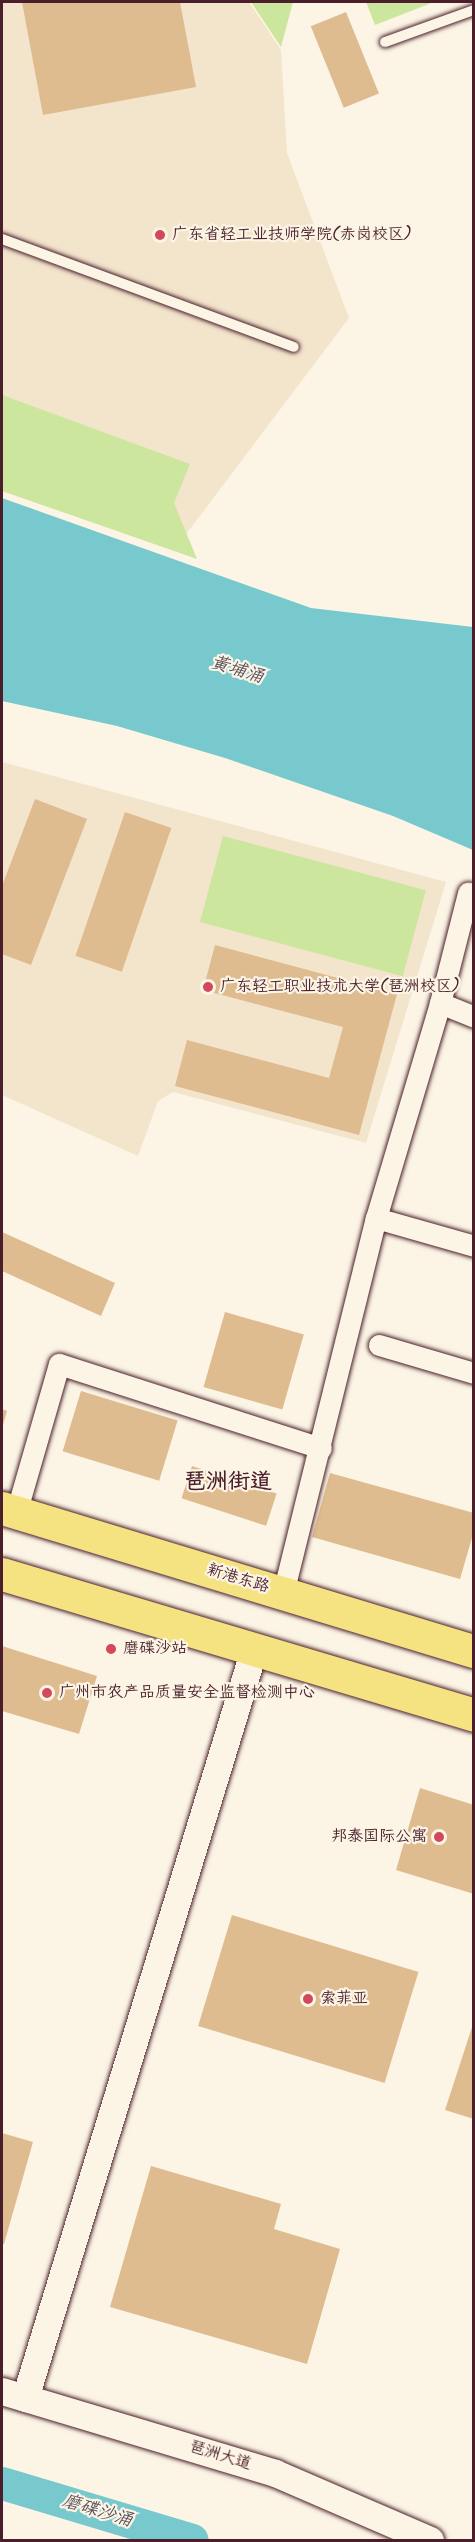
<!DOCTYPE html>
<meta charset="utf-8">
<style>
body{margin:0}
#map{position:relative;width:475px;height:2542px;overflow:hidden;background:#fcf5e5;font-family:Kalam,"LXGW WenKai TC",sans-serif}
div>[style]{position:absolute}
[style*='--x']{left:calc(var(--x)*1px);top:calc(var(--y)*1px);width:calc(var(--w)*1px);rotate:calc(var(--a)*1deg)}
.built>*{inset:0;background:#f3e4cc}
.green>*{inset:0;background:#cce79d;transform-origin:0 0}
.water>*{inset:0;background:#78c9ce}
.river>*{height:33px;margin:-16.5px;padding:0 16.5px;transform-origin:16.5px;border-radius:16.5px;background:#78c9ce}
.building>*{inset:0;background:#dfbb90;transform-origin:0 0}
.roads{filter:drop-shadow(0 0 2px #4a1f2b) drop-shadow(0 0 2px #4a1f2b)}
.service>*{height:10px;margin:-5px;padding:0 5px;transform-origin:5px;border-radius:5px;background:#fcf5e5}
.minor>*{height:21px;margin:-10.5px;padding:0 10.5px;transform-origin:10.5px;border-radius:10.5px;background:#fcf5e5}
.tertiary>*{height:27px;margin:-13.5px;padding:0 13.5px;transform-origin:13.5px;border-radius:13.5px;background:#fcf5e5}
.primary>*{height:33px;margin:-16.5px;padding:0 16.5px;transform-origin:16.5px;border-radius:16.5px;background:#f5e382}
.dots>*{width:16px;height:16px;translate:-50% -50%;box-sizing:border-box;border:3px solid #fcf5e5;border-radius:50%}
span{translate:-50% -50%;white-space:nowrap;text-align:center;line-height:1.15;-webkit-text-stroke:4.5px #fcf5e5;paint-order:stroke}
.poi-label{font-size:16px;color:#4a1f2b}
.left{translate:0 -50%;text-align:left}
.right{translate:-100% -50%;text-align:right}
.street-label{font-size:16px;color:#4a1f2b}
.water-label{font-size:18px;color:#58525c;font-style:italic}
.district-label{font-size:22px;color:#4a1f2b;font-weight:700}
.frame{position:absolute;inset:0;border:3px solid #4a1f2b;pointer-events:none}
</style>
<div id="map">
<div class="built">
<i style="clip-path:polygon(2px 2px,249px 2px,281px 50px,287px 153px,349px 318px,184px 537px,2px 475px)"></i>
<i style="clip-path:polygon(2px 762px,446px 882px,366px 1143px,173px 1092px,158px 1101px,138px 1156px,2px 1095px)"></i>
</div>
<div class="green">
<i style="clip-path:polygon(251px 2px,293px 2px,281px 47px)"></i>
<i style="clip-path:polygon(366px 2px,434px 2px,375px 25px)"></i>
<i style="clip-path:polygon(2px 395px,190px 464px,174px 503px,197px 559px,2px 491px)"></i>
<i style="left:223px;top:836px;width:210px;height:89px;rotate:15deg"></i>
</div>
<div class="water">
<i style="clip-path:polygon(2px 498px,311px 608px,473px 627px,473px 850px,393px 816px,225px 758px,117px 726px,2px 701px)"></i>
</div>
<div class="river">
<i style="--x:2;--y:2483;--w:198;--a:16.7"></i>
</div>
<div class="building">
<i style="clip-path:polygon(22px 2px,180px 2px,196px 87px,43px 115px)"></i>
<i style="left:346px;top:12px;width:88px;height:38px;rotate:68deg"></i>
<i style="clip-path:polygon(35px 799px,87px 819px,31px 965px,2px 954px,2px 886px)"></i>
<i style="left:125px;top:812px;width:49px;height:152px;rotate:19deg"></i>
<i style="clip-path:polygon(215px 945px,397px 994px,359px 1135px,175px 1086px,187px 1040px,329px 1078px,343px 1027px,203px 990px)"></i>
<i style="clip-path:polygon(2px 1232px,115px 1283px,101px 1316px,2px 1271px)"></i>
<i style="left:225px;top:1312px;width:82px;height:78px;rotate:16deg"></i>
<i style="left:81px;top:1391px;width:101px;height:63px;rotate:17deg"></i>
<i style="clip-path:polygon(2px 1409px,7px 1411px,2px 1428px)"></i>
<i style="left:192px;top:1466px;width:89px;height:34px;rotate:18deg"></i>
<i style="clip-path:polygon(330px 1473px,474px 1513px,474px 1531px,460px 1579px,312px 1537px)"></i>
<i style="clip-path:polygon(2px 1646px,97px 1676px,79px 1734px,2px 1711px)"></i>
<i style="clip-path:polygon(420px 1788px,474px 1805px,474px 1894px,396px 1870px)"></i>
<i style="left:232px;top:1915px;width:195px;height:116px;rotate:17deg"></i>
<i style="clip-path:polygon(473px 2024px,474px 2024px,474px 2119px,445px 2110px)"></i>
<i style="clip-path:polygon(2px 2133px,33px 2142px,4px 2244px,2px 2244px)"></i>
<i style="clip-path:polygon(151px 2166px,281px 2204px,274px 2229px,340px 2249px,307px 2364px,110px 2307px)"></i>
</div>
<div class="roads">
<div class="service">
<i style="--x:385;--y:42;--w:95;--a:-19.8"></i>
<i style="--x:2;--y:239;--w:311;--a:20.3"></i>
</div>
<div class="minor">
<i style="--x:440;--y:1003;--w:37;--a:22"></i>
<i style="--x:376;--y:1218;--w:102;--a:15.9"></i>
<i style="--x:379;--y:1345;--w:99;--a:16.4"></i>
<i style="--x:16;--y:1513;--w:155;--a:-73.9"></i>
<i style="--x:59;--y:1364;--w:275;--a:17.8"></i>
<i style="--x:283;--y:1593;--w:386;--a:-76.1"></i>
<i style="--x:376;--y:1218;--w:224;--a:-73.4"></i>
<i style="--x:440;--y:1003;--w:114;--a:-75.7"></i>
</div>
<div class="tertiary">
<i style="--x:2;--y:2391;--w:285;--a:16.7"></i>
<i style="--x:275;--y:2473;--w:169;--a:23.4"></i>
<i style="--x:25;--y:2398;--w:783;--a:-73"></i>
</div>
<div class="primary">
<i style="--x:2;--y:1508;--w:493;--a:16.9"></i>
<i style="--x:2;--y:1574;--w:493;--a:16.6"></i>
</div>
</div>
<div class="dots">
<i style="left:160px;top:235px;background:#d1495b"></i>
<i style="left:208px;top:987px;background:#d1495b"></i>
<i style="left:111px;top:1649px;background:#d1495b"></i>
<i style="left:47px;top:1693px;background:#d1495b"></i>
<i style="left:439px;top:1837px;background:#d1495b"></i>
<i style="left:308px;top:1999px;background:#d1495b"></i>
</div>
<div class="poi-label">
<span class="left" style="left:172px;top:235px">广东省轻工业技师学院(赤岗校区)</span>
<span class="left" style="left:220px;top:987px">广东轻工职业技术大学(琶洲校区)</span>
<span class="left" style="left:123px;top:1649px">磨碟沙站</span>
<span class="left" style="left:59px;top:1693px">广州市农产品质量安全监督检测中心</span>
<span class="right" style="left:427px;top:1837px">邦泰国际公寓</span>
<span class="left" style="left:320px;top:1999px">索菲亚</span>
</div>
<div class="street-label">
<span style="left:238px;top:1579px;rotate:17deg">新港东路</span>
<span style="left:220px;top:2456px;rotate:17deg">琶洲大道</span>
</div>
<div class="water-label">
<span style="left:237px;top:671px;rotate:17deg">黄埔涌</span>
<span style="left:97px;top:2512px;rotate:17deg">磨碟沙涌</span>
</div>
<div class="district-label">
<span style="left:228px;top:1483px">琶洲街道</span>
</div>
<div class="frame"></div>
</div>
